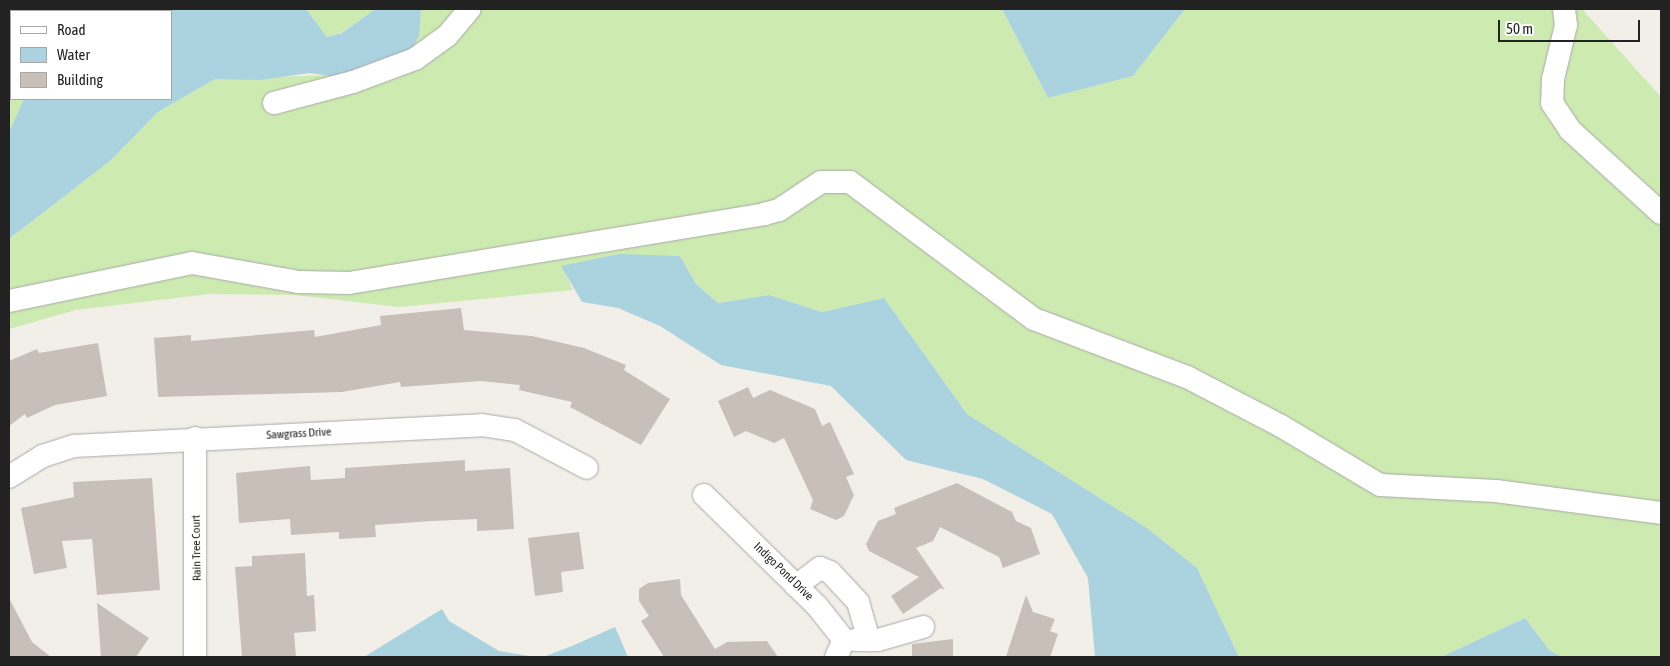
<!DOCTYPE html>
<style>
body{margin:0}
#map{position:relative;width:1670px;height:666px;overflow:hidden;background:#f2efe9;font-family:"Asap Condensed",sans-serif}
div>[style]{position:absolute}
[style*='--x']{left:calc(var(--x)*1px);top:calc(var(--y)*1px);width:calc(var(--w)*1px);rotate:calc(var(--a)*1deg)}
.grass>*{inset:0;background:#cdebb0}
.water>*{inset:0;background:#aad3df}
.building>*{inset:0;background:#c7bfb8}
.roads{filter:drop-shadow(0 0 1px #a9a9a9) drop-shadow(0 0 1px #a9a9a9)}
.minor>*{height:22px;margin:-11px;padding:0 11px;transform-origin:11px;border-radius:11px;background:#fff}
span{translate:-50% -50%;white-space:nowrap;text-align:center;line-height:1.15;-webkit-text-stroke:4.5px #fff;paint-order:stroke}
.street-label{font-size:12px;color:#222}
.frame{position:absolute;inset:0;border:10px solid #222;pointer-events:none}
.legend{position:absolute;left:10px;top:10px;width:162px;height:90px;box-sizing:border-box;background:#fff;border:1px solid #a7a7a7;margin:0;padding:6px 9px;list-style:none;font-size:15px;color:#222}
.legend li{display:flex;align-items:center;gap:10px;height:25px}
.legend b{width:25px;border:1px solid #a7a7a7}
.scale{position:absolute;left:1498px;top:20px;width:142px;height:22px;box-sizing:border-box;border:2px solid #222;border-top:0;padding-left:6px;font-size:15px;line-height:18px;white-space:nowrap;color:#222;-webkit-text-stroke:4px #fff;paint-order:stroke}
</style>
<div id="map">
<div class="grass">
<i style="clip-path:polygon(9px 9px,29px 11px,11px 11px,11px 99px,24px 99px,9px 132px)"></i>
<i style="clip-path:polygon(306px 9px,375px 9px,341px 33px,327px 37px)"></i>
<i style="clip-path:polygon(401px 9px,1002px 9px,1048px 98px,1133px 76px,1185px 9px,1582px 9px,1661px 97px,1661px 657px,1563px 657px,1550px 651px,1525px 618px,1441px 657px,1239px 657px,1197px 568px,1147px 528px,967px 414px,884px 298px,822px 312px,769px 295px,718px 303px,696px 284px,680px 256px,562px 266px,573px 290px,399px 307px,295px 295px,209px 294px,76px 310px,9px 329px,9px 239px,110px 161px,158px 112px,215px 79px,333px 75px,420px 9px)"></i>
</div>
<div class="water">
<i style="clip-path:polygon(25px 9px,306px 9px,327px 37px,342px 33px,375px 9px,421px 9px,419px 36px,406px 60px,375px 83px,310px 73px,260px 80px,215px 79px,158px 112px,110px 161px,9px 239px,9px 132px,24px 99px,171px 99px,171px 11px)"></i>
<i style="clip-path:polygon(1002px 9px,1185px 9px,1133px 76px,1048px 98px)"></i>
<i style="clip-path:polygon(619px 254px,680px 256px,696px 284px,718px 303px,769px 295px,822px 312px,884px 298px,967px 414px,1147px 528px,1197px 568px,1239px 657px,1095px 657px,1088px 578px,1052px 514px,983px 479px,906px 460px,831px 386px,721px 365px,660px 326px,618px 308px,582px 302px,561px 266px)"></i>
<i style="clip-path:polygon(442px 609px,449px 621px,499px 651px,536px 657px,364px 657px)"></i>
<i style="clip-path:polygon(1525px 618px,1550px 651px,1563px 657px,1441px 657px)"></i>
<i style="clip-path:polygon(615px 627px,628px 657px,543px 657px,572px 646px)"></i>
</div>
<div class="building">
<i style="clip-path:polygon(461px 308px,464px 330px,532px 336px,584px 348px,626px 365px,624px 370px,670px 399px,641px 445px,570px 407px,572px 402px,519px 390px,520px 385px,481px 381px,401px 387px,400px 382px,342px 392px,158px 397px,154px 338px,191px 335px,191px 341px,314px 330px,315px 337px,381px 325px,380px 316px)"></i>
<i style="clip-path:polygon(98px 343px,107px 396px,55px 405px,27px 418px,25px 414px,9px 426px,9px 361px,37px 349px,39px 353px)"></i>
<i style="clip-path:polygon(748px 387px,753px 398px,770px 390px,815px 409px,822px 426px,830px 422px,854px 474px,846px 477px,854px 495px,844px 516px,836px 520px,810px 509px,813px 500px,784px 438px,774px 443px,746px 431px,734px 437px,718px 401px)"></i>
<i style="clip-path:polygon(465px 460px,465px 471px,510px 468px,514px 529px,477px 531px,477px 519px,432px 521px,375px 525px,376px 537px,339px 539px,339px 532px,291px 535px,290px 519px,239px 523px,236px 473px,310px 466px,311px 480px,345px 478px,345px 468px)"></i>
<i style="clip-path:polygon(152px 478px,160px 590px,97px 595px,92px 539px,62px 541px,67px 568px,34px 574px,21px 508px,74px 497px,73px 482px)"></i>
<i style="clip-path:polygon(957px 483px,1012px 512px,1016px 521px,1031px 528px,1040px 554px,1003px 568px,999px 557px,940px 527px,933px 541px,916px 548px,945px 590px,941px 588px,903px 614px,891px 596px,919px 577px,869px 551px,866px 544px,878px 521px,896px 514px,894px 508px)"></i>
<i style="clip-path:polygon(579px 532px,584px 569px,561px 572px,563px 592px,535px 596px,528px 538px)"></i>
<i style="clip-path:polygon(305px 553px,307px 596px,314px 595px,316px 631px,294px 633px,296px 657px,242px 657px,235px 567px,252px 566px,252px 556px)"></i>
<i style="clip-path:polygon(680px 579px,681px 595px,715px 649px,727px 642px,767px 641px,778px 657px,664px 657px,641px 621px,649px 616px,639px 601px,639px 589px,648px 583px)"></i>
<i style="clip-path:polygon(1026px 595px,1033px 612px,1055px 619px,1050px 631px,1058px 634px,1050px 657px,1006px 657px)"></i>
<i style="clip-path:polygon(9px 598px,32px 642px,51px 657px,9px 657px)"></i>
<i style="clip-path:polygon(97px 603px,149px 638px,136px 657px,101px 657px)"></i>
<i style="clip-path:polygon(953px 639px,953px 657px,912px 657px,912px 644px)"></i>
</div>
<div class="roads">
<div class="minor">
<i style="--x:1564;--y:9;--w:16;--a:83"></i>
<i style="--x:1566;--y:25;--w:56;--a:103.5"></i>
<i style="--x:1553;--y:79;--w:24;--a:92"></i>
<i style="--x:1552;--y:103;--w:32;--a:56"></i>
<i style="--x:1570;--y:130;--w:123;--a:42.4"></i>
<i style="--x:274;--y:103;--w:82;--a:-14.9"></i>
<i style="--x:353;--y:82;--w:66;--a:-20.4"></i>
<i style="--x:415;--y:59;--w:39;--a:-36"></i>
<i style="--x:447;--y:36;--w:35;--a:-50"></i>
<i style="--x:9;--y:301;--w:187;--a:-11.7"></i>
<i style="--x:192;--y:263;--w:109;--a:10.1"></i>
<i style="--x:299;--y:282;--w:50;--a:1.1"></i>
<i style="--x:349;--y:283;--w:421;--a:-9.4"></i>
<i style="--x:764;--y:214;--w:16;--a:-15"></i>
<i style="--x:779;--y:210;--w:50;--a:-33.7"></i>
<i style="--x:821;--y:182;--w:29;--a:0"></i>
<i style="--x:850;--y:182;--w:229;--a:36.7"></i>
<i style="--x:1034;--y:319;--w:164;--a:20.8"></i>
<i style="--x:1187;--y:377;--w:106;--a:27.5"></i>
<i style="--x:1281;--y:426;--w:115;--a:30.8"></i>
<i style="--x:1380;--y:485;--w:116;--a:3"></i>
<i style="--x:1496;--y:491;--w:166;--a:7.6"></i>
<i style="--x:9;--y:477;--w:40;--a:-32"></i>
<i style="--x:43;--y:456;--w:33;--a:-18"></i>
<i style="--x:74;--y:446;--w:409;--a:-2.9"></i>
<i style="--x:482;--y:425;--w:33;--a:9"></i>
<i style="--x:515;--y:430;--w:81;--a:27.8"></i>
<i style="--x:704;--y:495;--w:158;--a:44.5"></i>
<i style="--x:817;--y:606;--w:43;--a:51.5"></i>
<i style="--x:844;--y:640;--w:19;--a:115"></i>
<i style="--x:796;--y:586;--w:30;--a:-37"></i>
<i style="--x:820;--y:568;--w:11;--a:22"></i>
<i style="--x:830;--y:572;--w:41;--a:47"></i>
<i style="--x:858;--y:602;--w:40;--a:74"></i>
<i style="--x:855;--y:640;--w:23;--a:0"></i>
<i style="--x:878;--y:640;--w:47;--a:-16.1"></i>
<i style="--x:195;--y:657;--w:219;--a:-90"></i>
</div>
</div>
<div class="street-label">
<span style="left:299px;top:434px;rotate:-3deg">Sawgrass Drive</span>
<span style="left:197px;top:548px;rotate:-91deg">Rain Tree Court</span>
<span style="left:783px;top:572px;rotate:44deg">Indigo Pond Drive</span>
</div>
<div class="frame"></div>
<ul class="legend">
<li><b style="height:6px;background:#fff"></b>Road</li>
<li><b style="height:14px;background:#aad3df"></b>Water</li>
<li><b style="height:14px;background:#c7bfb8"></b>Building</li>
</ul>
<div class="scale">50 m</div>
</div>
